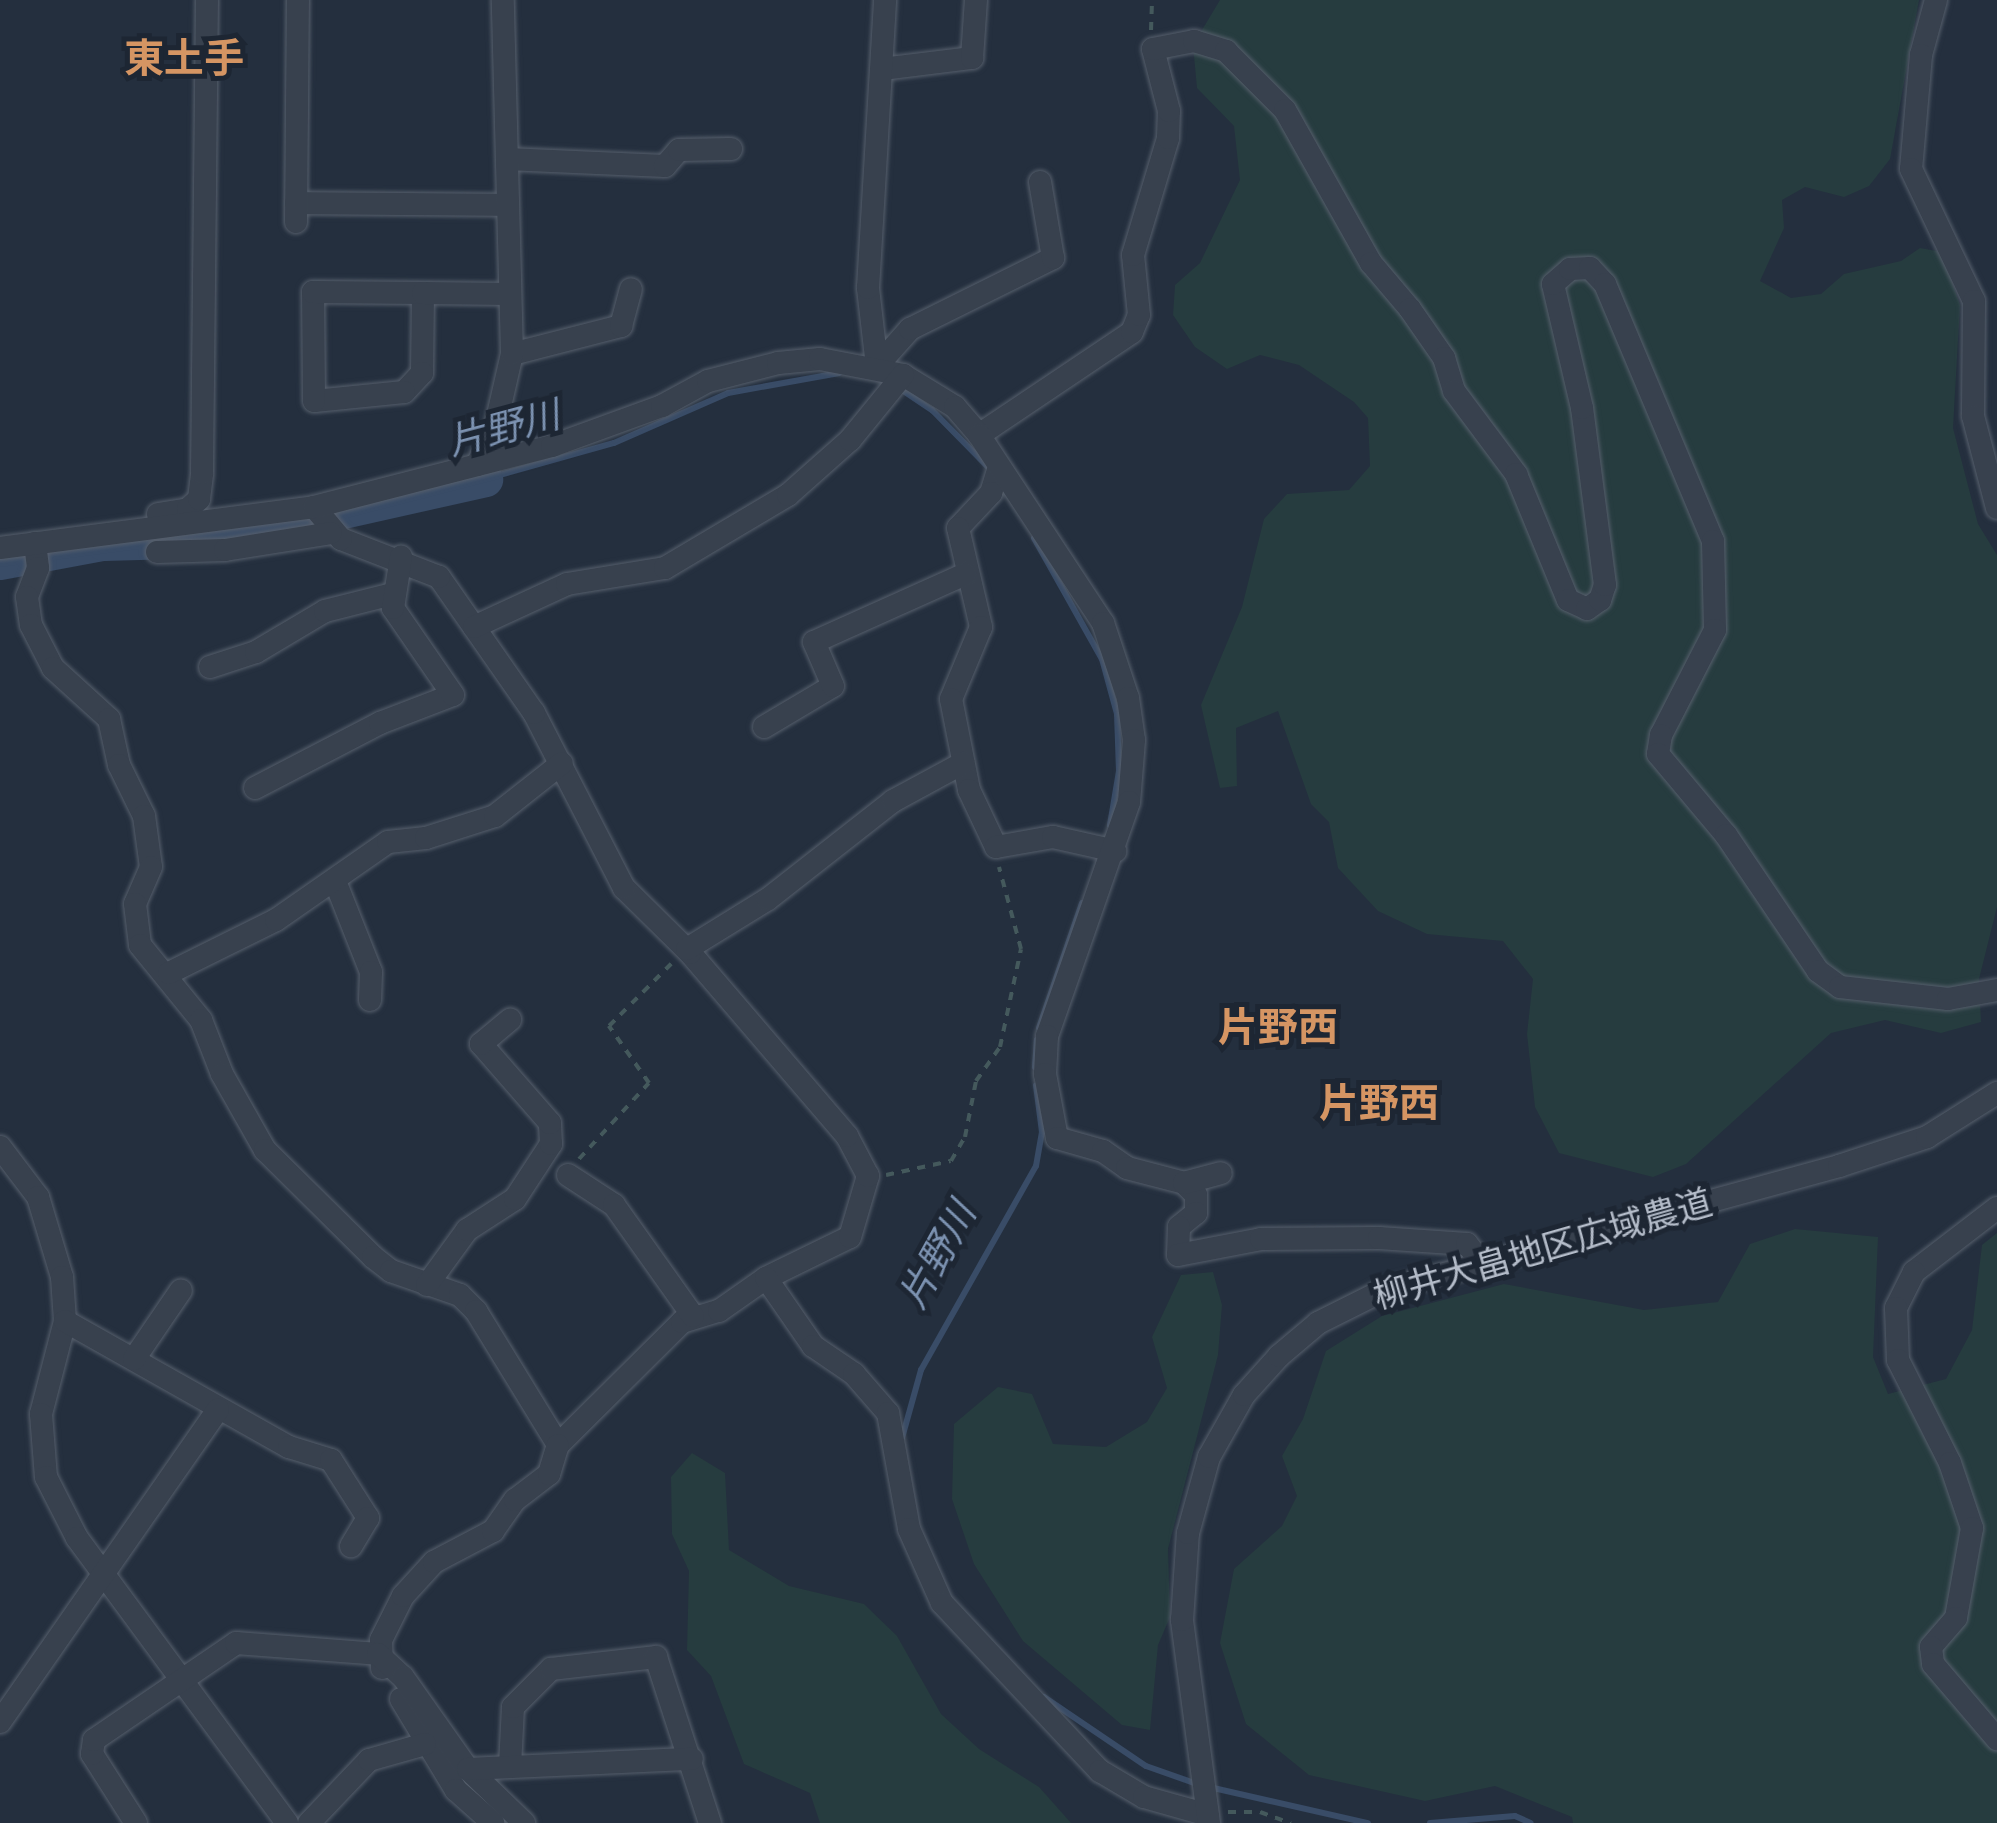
<!DOCTYPE html>
<meta charset="utf-8">
<style>
body{margin:0}
#map{position:relative;width:1997px;height:1823px;overflow:hidden;background:#242f3e;font-family:"Source Sans 3","Noto Sans JP",sans-serif}
div>[style]{position:absolute}
[style*='--x']{left:calc(var(--x)*1px);top:calc(var(--y)*1px);width:calc(var(--w)*1px);rotate:calc(var(--a)*1deg)}
.green>*{inset:0;background:#263c3f}
.stream>*{height:6px;margin:-3px;padding:0 3px;transform-origin:3px;border-radius:3px;background:#394c67}
.river>*{height:35px;margin:-17.5px;padding:0 17.5px;transform-origin:17.5px;border-radius:17.5px;background:#394c67}
.path>*{height:4px;margin-top:-2px;transform-origin:0;background:repeating-linear-gradient(90deg,#44595c 0 8px,transparent 0 16px)}
.roads{filter:drop-shadow(0 0 2px #565f6c) drop-shadow(0 0 2px #565f6c)}
.minor>*{height:22px;margin:-11px;padding:0 11px;transform-origin:11px;border-radius:11px;background:#38414e}
span{translate:-50% -50%;white-space:nowrap;text-align:center;line-height:1.15;-webkit-text-stroke:10px #1d2633;paint-order:stroke}
.street-label{font-size:35px;color:#b4bcc9}
.water-label{font-size:38px;color:#7c92b1;font-style:italic}
.quarter-label{font-size:40px;color:#d59563;font-weight:700}
</style>
<div id="map">
<div class="green">
<i style="clip-path:polygon(1220px 0,1919px 0,1890px 159px,1869px 186px,1844px 197px,1805px 187px,1782px 200px,1784px 228px,1760px 281px,1791px 298px,1821px 294px,1844px 274px,1901px 261px,1920px 248px,1942px 252px,1960px 305px,1953px 428px,1978px 524px,1997px 555px,1997px 907px,1979px 979px,1981px 1022px,1941px 1033px,1885px 1020px,1831px 1033px,1686px 1164px,1653px 1177px,1559px 1153px,1535px 1107px,1527px 1034px,1533px 979px,1503px 941px,1427px 934px,1378px 911px,1338px 868px,1329px 822px,1311px 804px,1278px 711px,1236px 728px,1237px 786px,1220px 788px,1201px 705px,1242px 607px,1264px 519px,1287px 494px,1349px 490px,1370px 466px,1368px 418px,1354px 402px,1299px 365px,1260px 355px,1227px 369px,1195px 347px,1173px 315px,1175px 285px,1200px 263px,1240px 180px,1234px 126px,1197px 88px,1193px 45px)"></i>
<i style="clip-path:polygon(1795px 1229px,1878px 1237px,1873px 1357px,1888px 1394px,1946px 1379px,1972px 1330px,1982px 1245px,1997px 1233px,1997px 1823px,1573px 1823px,1572px 1817px,1495px 1786px,1425px 1801px,1309px 1775px,1246px 1724px,1220px 1643px,1234px 1569px,1282px 1526px,1297px 1496px,1282px 1456px,1303px 1419px,1326px 1351px,1382px 1316px,1504px 1284px,1644px 1310px,1718px 1302px,1750px 1244px)"></i>
<i style="clip-path:polygon(1213px 1272px,1222px 1305px,1218px 1355px,1168px 1549px,1170px 1617px,1158px 1645px,1150px 1730px,1122px 1725px,1023px 1641px,974px 1564px,952px 1499px,954px 1424px,998px 1387px,1032px 1394px,1053px 1444px,1106px 1447px,1147px 1422px,1167px 1388px,1152px 1337px,1181px 1275px)"></i>
<i style="clip-path:polygon(692px 1453px,725px 1473px,729px 1550px,789px 1586px,864px 1604px,897px 1636px,941px 1714px,979px 1749px,1039px 1787px,1071px 1823px,820px 1823px,810px 1793px,744px 1764px,711px 1676px,687px 1650px,689px 1571px,672px 1534px,671px 1477px)"></i>
</div>
<div class="stream">
<i style="--x:899;--y:388;--w:40;--a:34"></i>
<i style="--x:932;--y:410;--w:83;--a:45.5"></i>
<i style="--x:485;--y:479;--w:134;--a:-15.6"></i>
<i style="--x:614;--y:443;--w:124;--a:-23.7"></i>
<i style="--x:728;--y:393;--w:113;--a:-10.2"></i>
<i style="--x:1034;--y:538;--w:139;--a:60.7"></i>
<i style="--x:1102;--y:659;--w:57;--a:74.7"></i>
<i style="--x:1117;--y:714;--w:57;--a:88"></i>
<i style="--x:1119;--y:771;--w:55;--a:99.5"></i>
<i style="--x:1039;--y:1028;--w:132;--a:-71"></i>
<i style="--x:1035;--y:1067;--w:27;--a:-86"></i>
<i style="--x:902;--y:1438;--w:71;--a:-74.4"></i>
<i style="--x:921;--y:1370;--w:234;--a:-60.6"></i>
<i style="--x:1036;--y:1166;--w:35;--a:-80"></i>
<i style="--x:1042;--y:1132;--w:47;--a:-97.3"></i>
<i style="--x:1044;--y:1697;--w:123;--a:34.1"></i>
<i style="--x:1146;--y:1766;--w:54;--a:19.4"></i>
<i style="--x:1209;--y:1787;--w:163;--a:12.8"></i>
<i style="--x:1430;--y:1823;--w:85;--a:-4.7"></i>
<i style="--x:1515;--y:1816;--w:17;--a:24"></i>
</div>
<div class="river">
<i style="--x:0;--y:562;--w:105;--a:-10.5"></i>
<i style="--x:103;--y:543;--w:110;--a:-1.6"></i>
<i style="--x:213;--y:540;--w:279;--a:-12.6"></i>
</div>
<div class="path">
<i style="--x:1151;--y:30;--w:30;--a:-88"></i>
<i style="--x:579;--y:1159;--w:103;--a:-47.4"></i>
<i style="--x:649;--y:1083;--w:70;--a:-125.1"></i>
<i style="--x:609;--y:1026;--w:88;--a:-45"></i>
<i style="--x:886;--y:1175;--w:66;--a:-12.2"></i>
<i style="--x:951;--y:1161;--w:28;--a:-60"></i>
<i style="--x:965;--y:1137;--w:57;--a:-78.9"></i>
<i style="--x:976;--y:1081;--w:42;--a:-54.8"></i>
<i style="--x:1000;--y:1047;--w:100;--a:-77.9"></i>
<i style="--x:1021;--y:949;--w:85;--a:-105"></i>
<i style="--x:1228;--y:1812;--w:32;--a:0"></i>
<i style="--x:1260;--y:1812;--w:33;--a:20"></i>
</div>
<div class="roads">
<div class="minor">
<i style="--x:1936;--y:0;--w:57;--a:105.3"></i>
<i style="--x:1921;--y:55;--w:114;--a:95"></i>
<i style="--x:1911;--y:169;--w:146;--a:64.5"></i>
<i style="--x:1974;--y:301;--w:115;--a:90.5"></i>
<i style="--x:1973;--y:416;--w:95;--a:75.4"></i>
<i style="--x:882;--y:69;--w:91;--a:-7"></i>
<i style="--x:972;--y:58;--w:58;--a:-86.1"></i>
<i style="--x:507;--y:159;--w:158;--a:2.5"></i>
<i style="--x:665;--y:166;--w:21;--a:-49"></i>
<i style="--x:679;--y:150;--w:52;--a:-1.1"></i>
<i style="--x:296;--y:203;--w:212;--a:0.5"></i>
<i style="--x:296;--y:222;--w:222;--a:-89.5"></i>
<i style="--x:423;--y:293;--w:80;--a:90.7"></i>
<i style="--x:422;--y:373;--w:26;--a:133"></i>
<i style="--x:404;--y:392;--w:90;--a:174.3"></i>
<i style="--x:314;--y:401;--w:109;--a:-90.5"></i>
<i style="--x:313;--y:292;--w:110;--a:0.5"></i>
<i style="--x:423;--y:293;--w:87;--a:0.7"></i>
<i style="--x:512;--y:354;--w:113;--a:-14.4"></i>
<i style="--x:621;--y:326;--w:38;--a:-75"></i>
<i style="--x:877;--y:366;--w:79;--a:-96.6"></i>
<i style="--x:868;--y:288;--w:289;--a:-86.6"></i>
<i style="--x:877;--y:366;--w:50;--a:-48.3"></i>
<i style="--x:910;--y:329;--w:160;--a:-26.4"></i>
<i style="--x:1053;--y:258;--w:77;--a:-99.7"></i>
<i style="--x:979;--y:435;--w:184;--a:-33.9"></i>
<i style="--x:1132;--y:332;--w:18;--a:-68"></i>
<i style="--x:1139;--y:315;--w:60;--a:-95.7"></i>
<i style="--x:1133;--y:255;--w:122;--a:-73.3"></i>
<i style="--x:1168;--y:138;--w:27;--a:-88"></i>
<i style="--x:1169;--y:111;--w:64;--a:-104.5"></i>
<i style="--x:1153;--y:49;--w:42;--a:-11"></i>
<i style="--x:1194;--y:41;--w:34;--a:17"></i>
<i style="--x:1226;--y:51;--w:83;--a:45"></i>
<i style="--x:1285;--y:110;--w:176;--a:60.7"></i>
<i style="--x:1371;--y:263;--w:60;--a:49.7"></i>
<i style="--x:1410;--y:309;--w:60;--a:55.2"></i>
<i style="--x:1444;--y:358;--w:34;--a:73"></i>
<i style="--x:1454;--y:391;--w:104;--a:53.2"></i>
<i style="--x:1516;--y:474;--w:136;--a:67.6"></i>
<i style="--x:1568;--y:600;--w:21;--a:25"></i>
<i style="--x:1587;--y:609;--w:16;--a:-35"></i>
<i style="--x:1600;--y:600;--w:16;--a:-72"></i>
<i style="--x:1605;--y:585;--w:178;--a:-97.4"></i>
<i style="--x:1582;--y:408;--w:127;--a:-103.2"></i>
<i style="--x:1553;--y:284;--w:23;--a:-41"></i>
<i style="--x:1570;--y:269;--w:20;--a:-3"></i>
<i style="--x:1590;--y:268;--w:22;--a:47"></i>
<i style="--x:1605;--y:284;--w:279;--a:67.2"></i>
<i style="--x:1713;--y:541;--w:89;--a:88.7"></i>
<i style="--x:1715;--y:630;--w:118;--a:117.2"></i>
<i style="--x:1661;--y:735;--w:19;--a:99"></i>
<i style="--x:1658;--y:754;--w:106;--a:50"></i>
<i style="--x:1726;--y:835;--w:164;--a:55.9"></i>
<i style="--x:1818;--y:971;--w:27;--a:36"></i>
<i style="--x:1840;--y:987;--w:109;--a:6.3"></i>
<i style="--x:1948;--y:999;--w:50;--a:-10.4"></i>
<i style="--x:477;--y:465;--w:41;--a:-64.1"></i>
<i style="--x:495;--y:428;--w:76;--a:-77.1"></i>
<i style="--x:512;--y:354;--w:354;--a:-91.5"></i>
<i style="--x:999;--y:467;--w:27;--a:107"></i>
<i style="--x:991;--y:493;--w:48;--a:133.3"></i>
<i style="--x:958;--y:528;--w:102;--a:76.9"></i>
<i style="--x:981;--y:627;--w:78;--a:112.6"></i>
<i style="--x:951;--y:699;--w:93;--a:78.8"></i>
<i style="--x:969;--y:790;--w:63;--a:64.7"></i>
<i style="--x:996;--y:847;--w:58;--a:-10"></i>
<i style="--x:1053;--y:837;--w:64;--a:12.7"></i>
<i style="--x:158;--y:514;--w:30;--a:-9"></i>
<i style="--x:188;--y:509;--w:15;--a:-42"></i>
<i style="--x:199;--y:499;--w:26;--a:-83"></i>
<i style="--x:202;--y:473;--w:473;--a:-89.4"></i>
<i style="--x:35;--y:543;--w:25;--a:83"></i>
<i style="--x:38;--y:568;--w:31;--a:111"></i>
<i style="--x:27;--y:597;--w:28;--a:82"></i>
<i style="--x:31;--y:625;--w:48;--a:62.9"></i>
<i style="--x:53;--y:668;--w:76;--a:42.3"></i>
<i style="--x:109;--y:719;--w:47;--a:77.7"></i>
<i style="--x:119;--y:765;--w:57;--a:63.9"></i>
<i style="--x:144;--y:816;--w:51;--a:82.2"></i>
<i style="--x:151;--y:867;--w:40;--a:113.4"></i>
<i style="--x:135;--y:904;--w:41;--a:83"></i>
<i style="--x:140;--y:945;--w:97;--a:50.9"></i>
<i style="--x:201;--y:1020;--w:58;--a:68.7"></i>
<i style="--x:222;--y:1074;--w:87;--a:60.5"></i>
<i style="--x:265;--y:1150;--w:152;--a:44.7"></i>
<i style="--x:373;--y:1257;--w:23;--a:38"></i>
<i style="--x:391;--y:1271;--w:73;--a:19.2"></i>
<i style="--x:460;--y:1295;--w:23;--a:45"></i>
<i style="--x:476;--y:1311;--w:157;--a:58.5"></i>
<i style="--x:558;--y:1445;--w:175;--a:-44.8"></i>
<i style="--x:682;--y:1322;--w:39;--a:-17"></i>
<i style="--x:719;--y:1311;--w:57;--a:-35.1"></i>
<i style="--x:766;--y:1278;--w:93;--a:-26"></i>
<i style="--x:850;--y:1237;--w:64;--a:-73.6"></i>
<i style="--x:868;--y:1176;--w:45;--a:-117.7"></i>
<i style="--x:847;--y:1136;--w:241;--a:-130.6"></i>
<i style="--x:690;--y:953;--w:93;--a:-135.4"></i>
<i style="--x:624;--y:888;--w:197;--a:-117.2"></i>
<i style="--x:534;--y:713;--w:166;--a:-124.9"></i>
<i style="--x:439;--y:577;--w:105;--a:-158.8"></i>
<i style="--x:341;--y:539;--w:42;--a:-130.2"></i>
<i style="--x:0;--y:548;--w:317;--a:-7.4"></i>
<i style="--x:314;--y:507;--w:246;--a:-14.4"></i>
<i style="--x:552;--y:446;--w:117;--a:-20"></i>
<i style="--x:662;--y:406;--w:52;--a:-28.5"></i>
<i style="--x:708;--y:381;--w:72;--a:-14.4"></i>
<i style="--x:778;--y:363;--w:42;--a:-5.4"></i>
<i style="--x:820;--y:359;--w:85;--a:10.9"></i>
<i style="--x:903;--y:375;--w:61;--a:31.6"></i>
<i style="--x:955;--y:407;--w:37;--a:49"></i>
<i style="--x:979;--y:435;--w:225;--a:56.6"></i>
<i style="--x:1103;--y:623;--w:79;--a:71.6"></i>
<i style="--x:1128;--y:698;--w:42;--a:81.9"></i>
<i style="--x:1134;--y:740;--w:62;--a:94.6"></i>
<i style="--x:1129;--y:802;--w:248;--a:109.3"></i>
<i style="--x:1047;--y:1036;--w:38;--a:93"></i>
<i style="--x:1045;--y:1074;--w:65;--a:79.4"></i>
<i style="--x:1057;--y:1138;--w:48;--a:15.8"></i>
<i style="--x:1103;--y:1151;--w:29;--a:35"></i>
<i style="--x:1127;--y:1168;--w:59;--a:14.7"></i>
<i style="--x:1184;--y:1183;--w:17;--a:45"></i>
<i style="--x:1196;--y:1195;--w:18;--a:90"></i>
<i style="--x:1196;--y:1213;--w:22;--a:141"></i>
<i style="--x:1179;--y:1227;--w:28;--a:92"></i>
<i style="--x:1178;--y:1255;--w:85;--a:-10.9"></i>
<i style="--x:1261;--y:1239;--w:118;--a:-0.5"></i>
<i style="--x:1379;--y:1238;--w:88;--a:3.9"></i>
<i style="--x:1467;--y:1244;--w:24;--a:52"></i>
<i style="--x:157;--y:552;--w:68;--a:-1.7"></i>
<i style="--x:225;--y:550;--w:107;--a:-9.1"></i>
<i style="--x:474;--y:627;--w:102;--a:-24.8"></i>
<i style="--x:567;--y:584;--w:99;--a:-9.3"></i>
<i style="--x:665;--y:568;--w:143;--a:-30.7"></i>
<i style="--x:788;--y:495;--w:83;--a:-41.6"></i>
<i style="--x:850;--y:440;--w:84;--a:-50.8"></i>
<i style="--x:210;--y:667;--w:48;--a:-18.1"></i>
<i style="--x:256;--y:652;--w:80;--a:-30.7"></i>
<i style="--x:325;--y:611;--w:69;--a:-14.2"></i>
<i style="--x:764;--y:727;--w:80;--a:-30.7"></i>
<i style="--x:833;--y:686;--w:48;--a:-113.4"></i>
<i style="--x:814;--y:642;--w:166;--a:-24.2"></i>
<i style="--x:255;--y:788;--w:141;--a:-27.5"></i>
<i style="--x:380;--y:723;--w:78;--a:-21"></i>
<i style="--x:453;--y:695;--w:106;--a:-124.6"></i>
<i style="--x:393;--y:608;--w:52;--a:-81.1"></i>
<i style="--x:335;--y:881;--w:98;--a:68.4"></i>
<i style="--x:371;--y:972;--w:28;--a:92"></i>
<i style="--x:687;--y:949;--w:95;--a:-31.7"></i>
<i style="--x:768;--y:899;--w:159;--a:-38.1"></i>
<i style="--x:893;--y:801;--w:80;--a:-28.5"></i>
<i style="--x:169;--y:973;--w:119;--a:-26.4"></i>
<i style="--x:276;--y:920;--w:136;--a:-34.9"></i>
<i style="--x:388;--y:842;--w:38;--a:-6"></i>
<i style="--x:426;--y:838;--w:72;--a:-17.7"></i>
<i style="--x:495;--y:816;--w:85;--a:-38.3"></i>
<i style="--x:0;--y:1147;--w:63;--a:52.8"></i>
<i style="--x:38;--y:1197;--w:84;--a:73.3"></i>
<i style="--x:62;--y:1277;--w:44;--a:86.1"></i>
<i style="--x:65;--y:1321;--w:96;--a:104.5"></i>
<i style="--x:41;--y:1414;--w:63;--a:85.5"></i>
<i style="--x:46;--y:1477;--w:68;--a:63.1"></i>
<i style="--x:77;--y:1538;--w:354;--a:53.6"></i>
<i style="--x:568;--y:1175;--w:55;--a:33.1"></i>
<i style="--x:614;--y:1205;--w:136;--a:54.6"></i>
<i style="--x:1184;--y:1183;--w:38;--a:-15"></i>
<i style="--x:1997;--y:1208;--w:105;--a:142.4"></i>
<i style="--x:1914;--y:1272;--w:40;--a:116.6"></i>
<i style="--x:1896;--y:1308;--w:52;--a:87.8"></i>
<i style="--x:1898;--y:1360;--w:115;--a:63.2"></i>
<i style="--x:1950;--y:1463;--w:69;--a:71.3"></i>
<i style="--x:1972;--y:1528;--w:91;--a:100.1"></i>
<i style="--x:1956;--y:1618;--w:38;--a:131"></i>
<i style="--x:1931;--y:1647;--w:17;--a:83"></i>
<i style="--x:1933;--y:1664;--w:99;--a:49.5"></i>
<i style="--x:766;--y:1278;--w:83;--a:55.3"></i>
<i style="--x:813;--y:1346;--w:50;--a:34.3"></i>
<i style="--x:854;--y:1374;--w:52;--a:48.9"></i>
<i style="--x:888;--y:1413;--w:118;--a:79.7"></i>
<i style="--x:909;--y:1529;--w:81;--a:66"></i>
<i style="--x:942;--y:1603;--w:231;--a:46.8"></i>
<i style="--x:1100;--y:1771;--w:51;--a:30.6"></i>
<i style="--x:1144;--y:1797;--w:66;--a:15.7"></i>
<i style="--x:427;--y:1285;--w:68;--a:-54"></i>
<i style="--x:467;--y:1230;--w:57;--a:-32.9"></i>
<i style="--x:515;--y:1199;--w:66;--a:-56.8"></i>
<i style="--x:551;--y:1144;--w:21;--a:-93"></i>
<i style="--x:550;--y:1123;--w:105;--a:-131.1"></i>
<i style="--x:481;--y:1044;--w:38;--a:-40"></i>
<i style="--x:65;--y:1321;--w:257;--a:29.4"></i>
<i style="--x:289;--y:1447;--w:44;--a:17.2"></i>
<i style="--x:331;--y:1460;--w:69;--a:57.5"></i>
<i style="--x:368;--y:1518;--w:33;--a:121"></i>
<i style="--x:134;--y:1359;--w:83;--a:-55.7"></i>
<i style="--x:382;--y:1668;--w:28;--a:-92"></i>
<i style="--x:381;--y:1640;--w:49;--a:-63.4"></i>
<i style="--x:403;--y:1596;--w:46;--a:-47.6"></i>
<i style="--x:434;--y:1562;--w:67;--a:-27.7"></i>
<i style="--x:493;--y:1531;--w:38;--a:-55"></i>
<i style="--x:515;--y:1500;--w:43;--a:-37.4"></i>
<i style="--x:549;--y:1474;--w:30;--a:-73"></i>
<i style="--x:401;--y:1699;--w:106;--a:58.9"></i>
<i style="--x:456;--y:1790;--w:50;--a:41.7"></i>
<i style="--x:0;--y:1722;--w:381;--a:-55.1"></i>
<i style="--x:510;--y:1766;--w:59;--a:-87.1"></i>
<i style="--x:513;--y:1707;--w:54;--a:-45"></i>
<i style="--x:551;--y:1669;--w:106;--a:-6.5"></i>
<i style="--x:656;--y:1657;--w:175;--a:72"></i>
<i style="--x:468;--y:1769;--w:78;--a:44"></i>
<i style="--x:136;--y:1823;--w:82;--a:-122.5"></i>
<i style="--x:92;--y:1754;--w:14;--a:-82"></i>
<i style="--x:94;--y:1740;--w:172;--a:-34.3"></i>
<i style="--x:236;--y:1643;--w:142;--a:4.4"></i>
<i style="--x:378;--y:1654;--w:34;--a:43"></i>
<i style="--x:403;--y:1677;--w:113;--a:54.8"></i>
<i style="--x:468;--y:1769;--w:224;--a:-2.6"></i>
<i style="--x:309;--y:1823;--w:87;--a:-46.4"></i>
<i style="--x:369;--y:1760;--w:58;--a:-15.9"></i>
<i style="--x:1209;--y:1823;--w:205;--a:-97.6"></i>
<i style="--x:1182;--y:1620;--w:87;--a:-86.1"></i>
<i style="--x:1188;--y:1533;--w:79;--a:-74.6"></i>
<i style="--x:1209;--y:1457;--w:71;--a:-60.6"></i>
<i style="--x:1244;--y:1395;--w:52;--a:-48.1"></i>
<i style="--x:1279;--y:1356;--w:51;--a:-40.2"></i>
<i style="--x:1318;--y:1323;--w:72;--a:-26.6"></i>
<i style="--x:1382;--y:1291;--w:474;--a:-15.3"></i>
<i style="--x:1839;--y:1166;--w:93;--a:-18.2"></i>
<i style="--x:1927;--y:1137;--w:83;--a:-32.2"></i>
</div>
</div>
<div class="street-label">
<span style="left:1543px;top:1250px;rotate:-16deg">柳井大畠地区広域農道</span>
</div>
<div class="water-label">
<span style="left:504px;top:430px;rotate:-15deg">片野川</span>
<span style="left:939px;top:1256px;rotate:-61deg">片野川</span>
</div>
<div class="quarter-label">
<span style="left:184px;top:60px">東土手</span>
<span style="left:1278px;top:1029px">片野西</span>
<span style="left:1379px;top:1105px">片野西</span>
</div>
</div>
